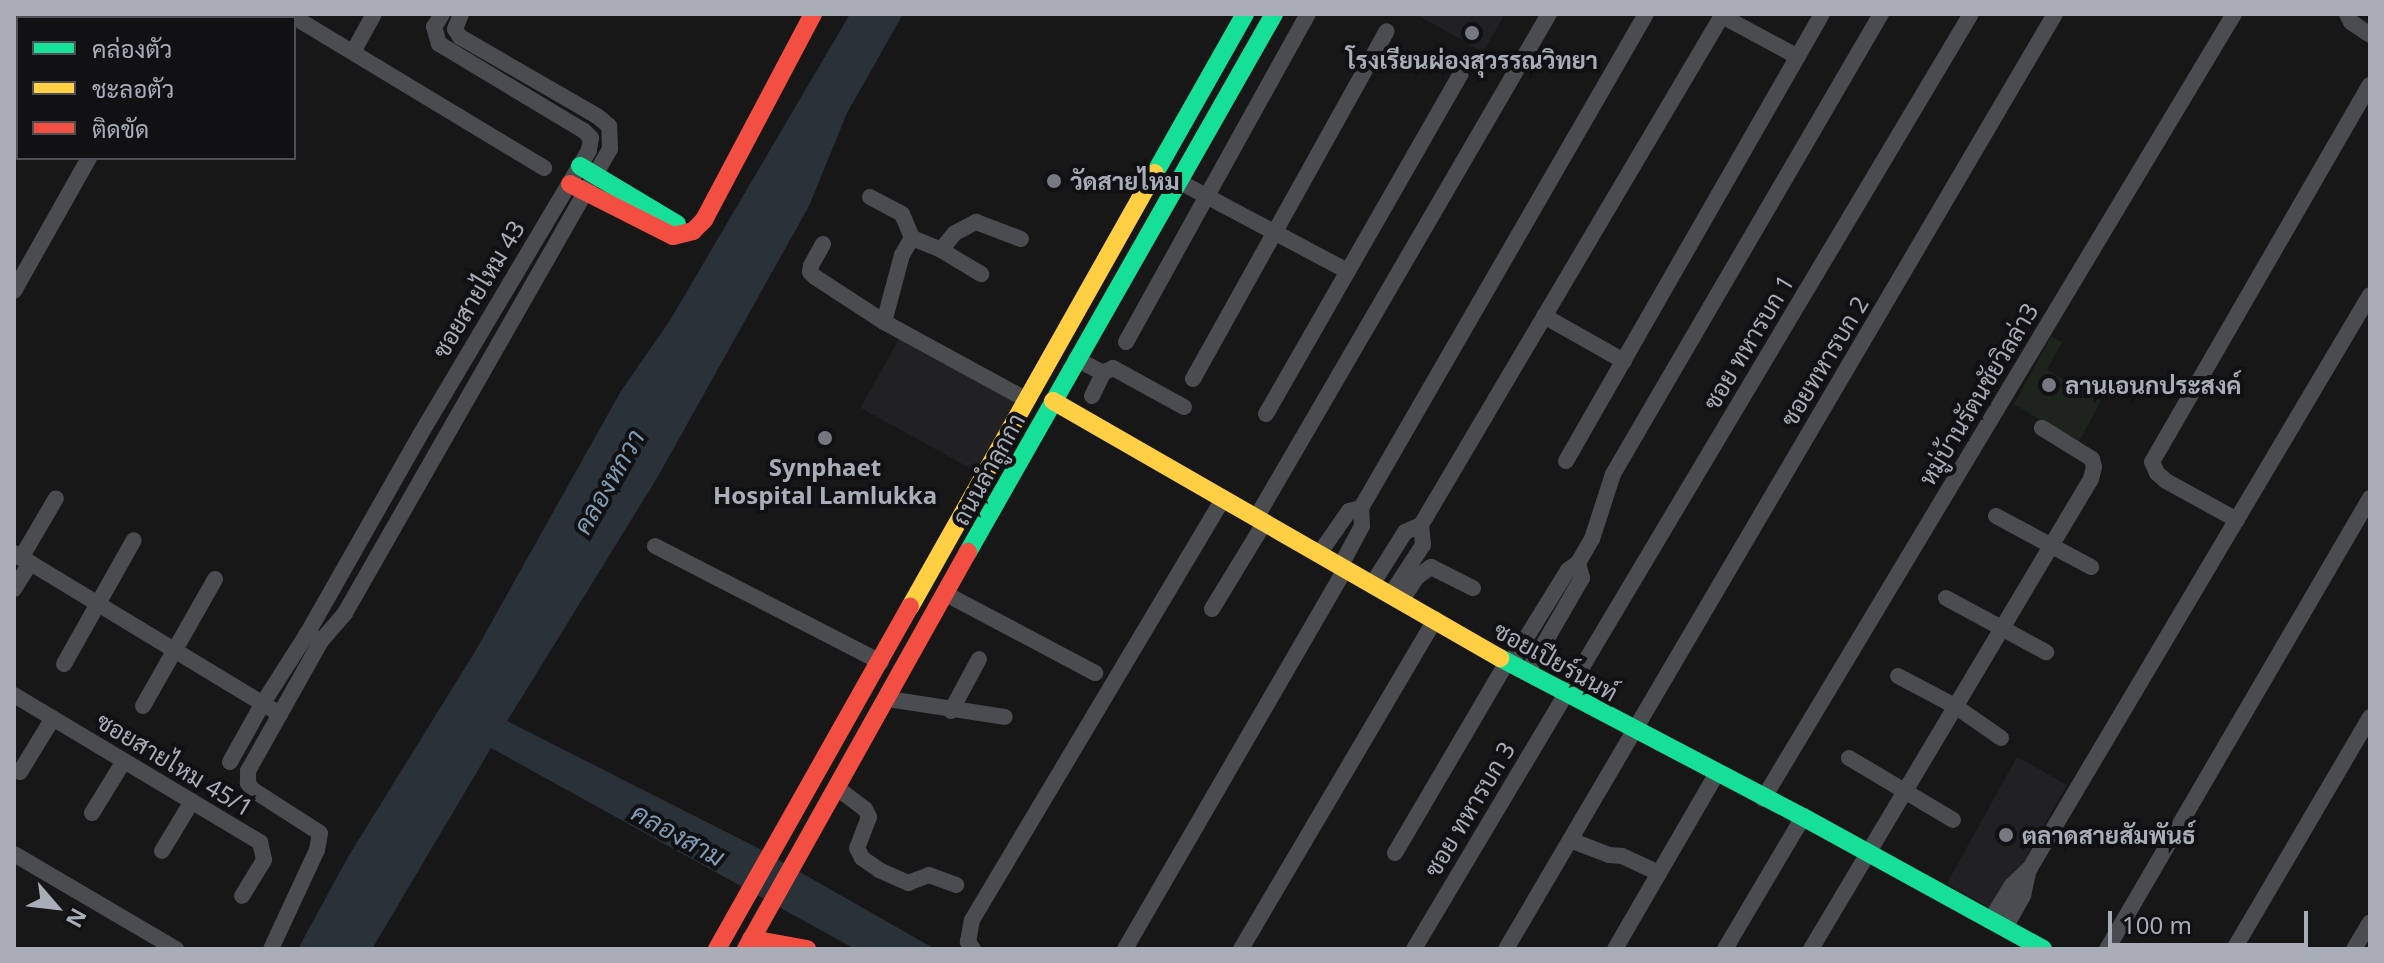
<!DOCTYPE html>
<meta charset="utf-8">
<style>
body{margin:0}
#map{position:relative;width:2384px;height:963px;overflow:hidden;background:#171717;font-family:"Noto Sans",Sarabun,sans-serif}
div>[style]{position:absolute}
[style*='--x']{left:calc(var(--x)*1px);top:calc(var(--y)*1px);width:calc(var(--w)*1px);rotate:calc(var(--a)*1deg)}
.built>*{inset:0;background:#212123;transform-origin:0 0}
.green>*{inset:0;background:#1d241e}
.water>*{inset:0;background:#2a3239}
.street>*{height:16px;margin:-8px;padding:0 8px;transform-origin:8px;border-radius:8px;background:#4b4c50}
.fast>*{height:18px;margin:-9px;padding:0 9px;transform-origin:9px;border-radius:9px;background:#16e098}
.slow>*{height:18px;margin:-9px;padding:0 9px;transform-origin:9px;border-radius:9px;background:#ffcf43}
.jam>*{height:18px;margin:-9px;padding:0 9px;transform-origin:9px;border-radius:9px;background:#f24e42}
.dots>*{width:22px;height:22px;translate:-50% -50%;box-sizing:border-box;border:4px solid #111113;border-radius:50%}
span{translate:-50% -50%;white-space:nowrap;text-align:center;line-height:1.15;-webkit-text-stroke:8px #111113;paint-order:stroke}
.poi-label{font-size:24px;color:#a8adb8;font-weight:700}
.left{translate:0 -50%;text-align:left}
.street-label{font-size:24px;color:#a8adb8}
.water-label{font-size:26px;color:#7f9bb3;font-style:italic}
.frame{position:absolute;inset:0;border:16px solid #a8adb8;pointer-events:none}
.legend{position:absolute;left:16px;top:16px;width:280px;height:144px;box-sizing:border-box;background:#111113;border:2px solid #4d4f55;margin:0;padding:10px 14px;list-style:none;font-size:24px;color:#a8adb8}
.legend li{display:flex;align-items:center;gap:16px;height:40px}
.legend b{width:40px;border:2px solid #4d4f55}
.north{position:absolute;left:16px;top:867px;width:80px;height:80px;-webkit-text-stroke:6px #111113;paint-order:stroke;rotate:118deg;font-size:22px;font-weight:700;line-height:32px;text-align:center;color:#a8adb8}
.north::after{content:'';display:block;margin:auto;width:28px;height:36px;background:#a8adb8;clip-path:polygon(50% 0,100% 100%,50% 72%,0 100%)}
.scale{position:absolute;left:2108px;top:911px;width:200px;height:36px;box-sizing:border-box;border:4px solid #a8adb8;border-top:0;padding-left:10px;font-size:24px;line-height:28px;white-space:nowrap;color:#a8adb8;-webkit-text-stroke:6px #111113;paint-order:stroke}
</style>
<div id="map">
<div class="built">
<i style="clip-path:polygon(1416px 14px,1505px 14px,1483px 52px)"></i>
<i style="left:900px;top:337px;width:132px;height:81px;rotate:29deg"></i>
<i style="left:2017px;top:757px;width:57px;height:145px;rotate:29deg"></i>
</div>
<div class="green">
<i style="clip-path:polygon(2051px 337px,2062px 342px,2047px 370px,2101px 401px,2078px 443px,2014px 404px)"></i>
</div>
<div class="water">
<i style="clip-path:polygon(850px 14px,903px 14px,847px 113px,809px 206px,657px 478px,507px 721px,756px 847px,935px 949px,855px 949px,491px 748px,372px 949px,298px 949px,348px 857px,476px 650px,621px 391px,669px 322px)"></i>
</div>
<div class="street">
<i style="--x:289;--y:14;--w:298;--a:31.1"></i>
<i style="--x:2347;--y:14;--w:9;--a:63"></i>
<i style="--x:2351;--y:22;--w:23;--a:34"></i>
<i style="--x:1722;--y:16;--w:86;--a:28.3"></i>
<i style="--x:80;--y:18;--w:5;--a:-53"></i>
<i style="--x:168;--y:18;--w:4;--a:-63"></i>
<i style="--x:353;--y:52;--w:43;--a:-61.1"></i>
<i style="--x:14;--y:137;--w:8;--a:-60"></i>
<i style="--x:1178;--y:181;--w:191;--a:28"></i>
<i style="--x:870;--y:197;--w:36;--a:28"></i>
<i style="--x:902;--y:214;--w:26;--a:67"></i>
<i style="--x:823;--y:244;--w:25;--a:119"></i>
<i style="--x:811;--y:266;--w:6;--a:99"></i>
<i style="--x:810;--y:272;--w:7;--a:45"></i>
<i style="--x:815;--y:277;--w:82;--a:33.1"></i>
<i style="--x:884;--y:322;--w:163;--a:28.6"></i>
<i style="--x:941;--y:250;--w:47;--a:31"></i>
<i style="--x:14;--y:291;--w:153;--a:-60.6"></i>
<i style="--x:1544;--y:316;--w:92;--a:29.4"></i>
<i style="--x:884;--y:322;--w:69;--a:-75"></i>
<i style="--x:902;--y:255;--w:20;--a:-60"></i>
<i style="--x:912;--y:238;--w:31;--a:22"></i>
<i style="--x:941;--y:250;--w:22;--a:-51"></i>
<i style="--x:955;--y:233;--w:24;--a:-28"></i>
<i style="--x:976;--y:222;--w:48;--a:20.7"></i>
<i style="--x:1126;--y:342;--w:375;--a:-61"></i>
<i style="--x:1076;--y:359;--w:30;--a:27"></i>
<i style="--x:1193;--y:379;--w:398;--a:-60.9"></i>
<i style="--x:1092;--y:396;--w:25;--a:-64"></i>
<i style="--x:1103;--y:373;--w:11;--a:-27"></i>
<i style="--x:1113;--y:368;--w:81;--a:28.8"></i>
<i style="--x:1266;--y:414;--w:392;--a:-60.2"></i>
<i style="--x:1566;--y:461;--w:515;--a:-60.2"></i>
<i style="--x:1996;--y:516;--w:108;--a:28.2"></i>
<i style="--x:1256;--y:518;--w:583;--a:-59.83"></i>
<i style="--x:2237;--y:520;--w:81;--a:-151.2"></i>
<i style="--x:2166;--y:481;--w:12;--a:-138"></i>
<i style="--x:2157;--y:473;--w:12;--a:-114"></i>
<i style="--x:2152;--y:462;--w:435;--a:-60"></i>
<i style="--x:1421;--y:525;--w:594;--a:-59.42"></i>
<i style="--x:655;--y:546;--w:254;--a:27.2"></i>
<i style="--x:14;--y:553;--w:311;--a:31.2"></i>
<i style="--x:1319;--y:554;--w:52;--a:-55.1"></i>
<i style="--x:1349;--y:511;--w:12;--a:-14"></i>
<i style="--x:21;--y:558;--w:69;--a:-59.7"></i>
<i style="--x:1341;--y:565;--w:44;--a:-61.7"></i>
<i style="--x:1362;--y:526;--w:18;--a:-93"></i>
<i style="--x:1361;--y:508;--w:570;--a:-60.02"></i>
<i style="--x:1373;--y:583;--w:60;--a:-57.9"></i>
<i style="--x:1405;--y:532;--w:17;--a:-24"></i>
<i style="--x:1421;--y:525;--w:20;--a:84"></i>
<i style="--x:1423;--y:545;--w:59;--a:123.1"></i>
<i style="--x:14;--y:589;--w:31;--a:-58"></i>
<i style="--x:946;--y:594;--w:169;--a:27.9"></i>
<i style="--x:1946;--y:598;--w:114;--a:28.4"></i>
<i style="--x:1402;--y:600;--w:27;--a:-57"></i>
<i style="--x:1417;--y:577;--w:17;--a:-36"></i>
<i style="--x:1431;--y:567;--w:47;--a:26.6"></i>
<i style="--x:1212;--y:609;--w:102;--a:-58.7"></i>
<i style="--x:321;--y:641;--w:16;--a:-153"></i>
<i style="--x:307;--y:634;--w:229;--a:-60.4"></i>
<i style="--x:420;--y:435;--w:331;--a:-59.3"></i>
<i style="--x:589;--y:150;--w:12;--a:-81"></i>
<i style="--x:591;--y:138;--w:10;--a:-135"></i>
<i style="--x:584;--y:131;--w:169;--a:-149"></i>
<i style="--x:439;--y:44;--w:18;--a:-106"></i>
<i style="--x:434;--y:27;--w:15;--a:-58"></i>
<i style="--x:64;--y:664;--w:142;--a:-60.6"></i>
<i style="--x:1510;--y:664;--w:110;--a:-58.3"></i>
<i style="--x:1568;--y:570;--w:12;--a:-35"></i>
<i style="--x:1578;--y:563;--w:28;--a:-60"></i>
<i style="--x:1592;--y:539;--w:68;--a:-72.1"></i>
<i style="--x:1613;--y:474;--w:532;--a:-59.77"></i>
<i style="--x:1527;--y:673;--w:110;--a:-59.9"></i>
<i style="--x:1582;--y:578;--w:16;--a:-105"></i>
<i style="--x:1898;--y:676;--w:64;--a:27.8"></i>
<i style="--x:1955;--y:706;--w:56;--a:34.8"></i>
<i style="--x:14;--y:695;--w:287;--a:30.9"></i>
<i style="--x:260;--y:842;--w:18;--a:77"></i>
<i style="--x:264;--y:860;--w:42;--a:121.4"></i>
<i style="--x:888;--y:699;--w:118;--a:8.7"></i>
<i style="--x:143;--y:706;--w:146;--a:-60.4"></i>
<i style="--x:951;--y:711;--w:59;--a:-61.7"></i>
<i style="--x:1849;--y:758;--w:121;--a:30.8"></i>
<i style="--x:230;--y:762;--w:68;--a:-60.8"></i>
<i style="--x:263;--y:703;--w:82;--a:-57.5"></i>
<i style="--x:20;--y:772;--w:63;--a:-58.6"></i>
<i style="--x:837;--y:788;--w:35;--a:37"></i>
<i style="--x:865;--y:809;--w:9;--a:63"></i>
<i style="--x:869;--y:817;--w:33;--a:111"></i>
<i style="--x:857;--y:848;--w:11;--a:63"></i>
<i style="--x:862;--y:858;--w:21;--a:35"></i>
<i style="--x:879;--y:870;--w:32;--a:24"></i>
<i style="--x:908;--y:883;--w:22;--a:-21"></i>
<i style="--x:929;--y:875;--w:29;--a:20"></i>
<i style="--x:1763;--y:799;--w:915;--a:-59.04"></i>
<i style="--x:92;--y:813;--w:61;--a:-58.4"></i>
<i style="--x:1570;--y:840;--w:42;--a:21"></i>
<i style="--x:1609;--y:855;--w:13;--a:4"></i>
<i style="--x:1622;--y:856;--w:41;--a:24.7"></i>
<i style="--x:162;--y:851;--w:58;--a:-59"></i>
<i style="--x:1395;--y:853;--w:221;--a:-59.6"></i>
<i style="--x:14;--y:854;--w:188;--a:30.4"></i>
<i style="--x:1990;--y:921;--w:42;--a:-58.6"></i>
<i style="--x:2012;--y:885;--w:25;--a:-43"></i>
<i style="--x:2030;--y:868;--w:666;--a:-59.32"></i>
<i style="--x:2005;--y:928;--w:38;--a:-61"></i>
<i style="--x:2023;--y:895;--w:27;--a:-77"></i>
<i style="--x:271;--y:949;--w:109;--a:-65.1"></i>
<i style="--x:317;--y:850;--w:17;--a:-80"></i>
<i style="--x:320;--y:833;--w:80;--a:-147.3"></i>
<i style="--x:253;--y:790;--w:9;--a:-126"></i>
<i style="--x:248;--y:783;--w:12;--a:-90"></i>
<i style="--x:248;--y:771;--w:149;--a:-60.7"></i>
<i style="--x:321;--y:641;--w:37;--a:-49"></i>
<i style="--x:345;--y:613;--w:534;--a:-60.27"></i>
<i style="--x:610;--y:149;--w:23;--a:-92"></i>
<i style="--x:609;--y:126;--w:16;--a:-140"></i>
<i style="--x:597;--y:116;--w:158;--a:-150"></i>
<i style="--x:460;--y:37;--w:9;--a:-122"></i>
<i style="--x:455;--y:29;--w:16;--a:-68"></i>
<i style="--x:973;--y:949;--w:9;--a:-126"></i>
<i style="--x:968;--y:942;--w:22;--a:-80"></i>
<i style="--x:972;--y:920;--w:490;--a:-59.2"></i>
<i style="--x:1125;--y:949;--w:440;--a:-59.9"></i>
<i style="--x:1241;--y:949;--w:383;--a:-59.5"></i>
<i style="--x:1414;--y:949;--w:1088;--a:-59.22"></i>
<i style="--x:1506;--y:949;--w:1084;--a:-59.58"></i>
<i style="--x:1615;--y:949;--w:203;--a:-59.9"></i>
<i style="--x:1725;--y:949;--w:153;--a:-59.4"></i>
<i style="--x:1811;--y:949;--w:547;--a:-59.22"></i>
<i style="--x:2091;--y:479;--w:12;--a:-76"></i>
<i style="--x:2094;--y:467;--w:8;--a:-104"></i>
<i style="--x:2092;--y:459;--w:59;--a:-148.2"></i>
<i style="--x:2107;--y:949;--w:522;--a:-59.75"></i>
<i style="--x:2234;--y:949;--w:269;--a:-59.6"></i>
<i style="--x:2354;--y:949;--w:31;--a:-59"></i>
</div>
<div class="fast">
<i style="--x:580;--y:166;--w:113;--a:30.9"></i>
<i style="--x:1155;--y:173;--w:183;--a:-60.5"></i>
<i style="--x:968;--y:552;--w:619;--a:-60.37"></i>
<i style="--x:1500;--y:658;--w:342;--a:27.7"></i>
<i style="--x:1803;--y:817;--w:274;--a:28.8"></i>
</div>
<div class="slow">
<i style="--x:1053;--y:401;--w:516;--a:29.9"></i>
<i style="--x:910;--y:607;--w:498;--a:-60.6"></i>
</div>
<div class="jam">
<i style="--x:570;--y:184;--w:115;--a:26.8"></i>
<i style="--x:673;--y:236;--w:21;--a:-14"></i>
<i style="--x:693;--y:231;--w:16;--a:-45"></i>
<i style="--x:704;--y:220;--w:233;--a:-62.1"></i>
<i style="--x:751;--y:939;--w:57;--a:10.1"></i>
<i style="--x:717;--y:949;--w:393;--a:-60.6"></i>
<i style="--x:746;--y:949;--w:455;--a:-60.8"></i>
</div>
<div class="dots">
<i style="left:1472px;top:33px;background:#757880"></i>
<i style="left:1054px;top:181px;background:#757880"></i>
<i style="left:2049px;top:385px;background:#757880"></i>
<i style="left:825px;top:438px;background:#757880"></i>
<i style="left:2006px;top:835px;background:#757880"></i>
</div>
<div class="poi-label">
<span style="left:1472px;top:60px">โรงเรียนผ่องสุวรรณวิทยา</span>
<span class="left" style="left:1070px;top:181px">วัดสายไหม</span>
<span class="left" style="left:2065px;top:385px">ลานเอนกประสงค์</span>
<span style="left:825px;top:481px">Synphaet<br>Hospital Lamlukka</span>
<span class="left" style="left:2022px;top:835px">ตลาดสายสัมพันธ์</span>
</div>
<div class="street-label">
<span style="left:478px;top:289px;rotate:-59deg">ซอยสายไหม 43</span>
<span style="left:1748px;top:342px;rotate:-59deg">ซอย ทหารบก 1</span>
<span style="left:1824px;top:361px;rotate:-59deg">ซอยทหารบก 2</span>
<span style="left:1978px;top:394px;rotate:-59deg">หมู่บ้านรัตนชัยวิลล่า3</span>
<span style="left:988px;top:469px;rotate:-61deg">ถนนลำลูกกา</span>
<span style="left:1556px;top:661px;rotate:29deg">ซอยเปียร์นนท์</span>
<span style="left:175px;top:764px;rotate:31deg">ซอยสายไหม 45/1</span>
<span style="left:1469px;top:809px;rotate:-59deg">ซอย ทหารบก 3</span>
</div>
<div class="water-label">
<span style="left:609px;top:482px;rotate:-60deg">คลองหกวา</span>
<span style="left:678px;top:835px;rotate:29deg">คลองสาม</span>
</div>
<div class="frame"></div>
<ul class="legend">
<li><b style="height:10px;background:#16e098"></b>คล่องตัว</li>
<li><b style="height:10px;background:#ffcf43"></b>ชะลอตัว</li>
<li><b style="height:10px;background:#f24e42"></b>ติดขัด</li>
</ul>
<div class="north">N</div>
<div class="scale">100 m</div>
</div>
